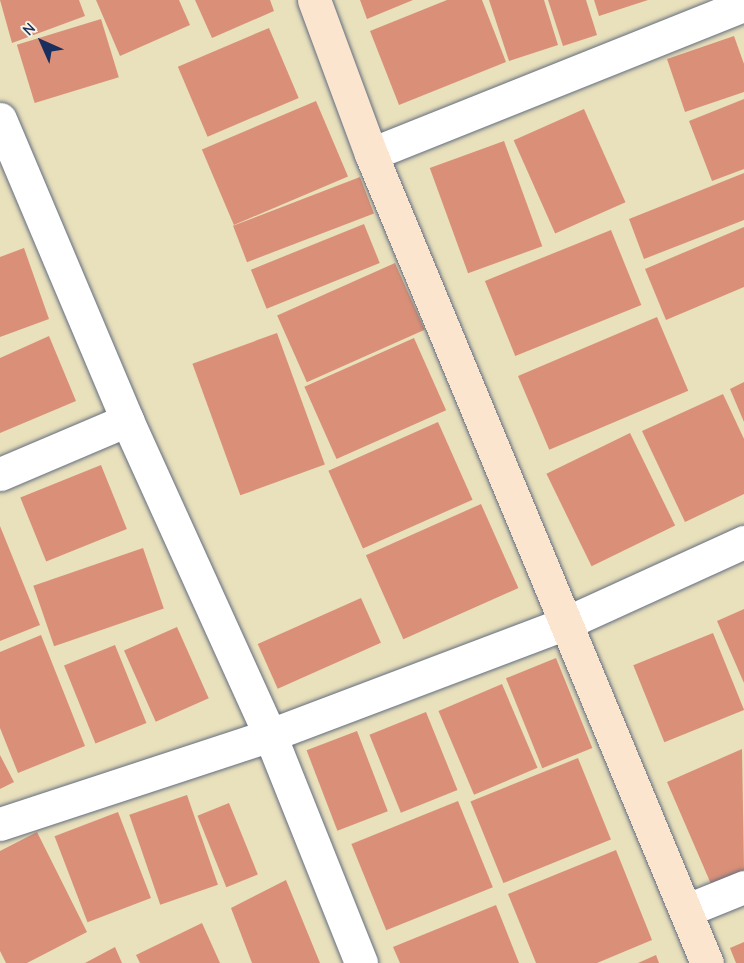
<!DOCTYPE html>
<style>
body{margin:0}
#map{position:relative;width:744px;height:963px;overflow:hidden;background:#e9e0bc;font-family:"Comic Neue",sans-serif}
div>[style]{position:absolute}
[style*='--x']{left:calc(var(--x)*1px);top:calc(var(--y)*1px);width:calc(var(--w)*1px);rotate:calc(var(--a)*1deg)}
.building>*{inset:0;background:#da9078;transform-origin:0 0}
.roads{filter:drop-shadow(0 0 2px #636d7f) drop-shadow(0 0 2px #636d7f)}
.street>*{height:33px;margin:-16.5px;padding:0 16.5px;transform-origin:16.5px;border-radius:16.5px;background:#fff}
.secondary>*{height:33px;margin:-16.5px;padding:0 16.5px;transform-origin:16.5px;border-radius:16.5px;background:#fce5cf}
span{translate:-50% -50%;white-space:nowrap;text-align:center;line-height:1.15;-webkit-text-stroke:4.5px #fcf5e5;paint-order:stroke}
.north{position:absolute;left:12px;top:12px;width:60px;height:60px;-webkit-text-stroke:4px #fcf5e5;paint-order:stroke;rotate:315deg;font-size:16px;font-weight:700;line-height:24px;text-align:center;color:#1b2f5e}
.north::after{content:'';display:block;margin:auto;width:21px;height:27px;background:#1b2f5e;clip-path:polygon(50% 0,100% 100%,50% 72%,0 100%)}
</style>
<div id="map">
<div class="building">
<i style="clip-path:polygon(0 0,79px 0,85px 16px,12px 43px)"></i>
<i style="clip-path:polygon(96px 0,179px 0,190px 25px,120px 56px)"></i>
<i style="clip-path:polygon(195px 0,270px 0,274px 11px,212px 38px)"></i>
<i style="clip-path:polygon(360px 0,413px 0,367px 19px)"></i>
<i style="clip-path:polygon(447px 0,482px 0,506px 62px,399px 105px,370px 31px)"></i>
<i style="clip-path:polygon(489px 0,544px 0,558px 45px,509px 61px)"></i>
<i style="clip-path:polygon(548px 0,586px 0,597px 35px,563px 46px)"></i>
<i style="clip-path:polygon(594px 0,648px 0,599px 16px)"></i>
<i style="left:101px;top:19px;width:61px;height:88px;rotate:73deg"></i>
<i style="left:269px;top:28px;width:76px;height:99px;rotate:67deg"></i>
<i style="clip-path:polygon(734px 36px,744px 64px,744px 92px,685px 112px,667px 59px)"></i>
<i style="clip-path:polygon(744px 99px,744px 169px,712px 181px,689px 121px)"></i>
<i style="left:316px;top:101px;width:82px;height:124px;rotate:67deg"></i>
<i style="left:584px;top:109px;width:102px;height:77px;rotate:66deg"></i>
<i style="left:504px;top:141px;width:112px;height:79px;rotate:70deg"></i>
<i style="clip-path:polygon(744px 173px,744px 220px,644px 259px,629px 219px)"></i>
<i style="left:360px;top:177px;width:39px;height:136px;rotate:69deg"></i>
<i style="left:364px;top:224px;width:42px;height:122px;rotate:68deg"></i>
<i style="clip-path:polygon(744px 227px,744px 287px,666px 320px,645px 269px)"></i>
<i style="left:611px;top:230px;width:81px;height:136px;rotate:68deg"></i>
<i style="clip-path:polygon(24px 248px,49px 319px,0 337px,0 257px)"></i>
<i style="left:395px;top:263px;width:73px;height:129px;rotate:66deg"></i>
<i style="left:657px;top:317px;width:80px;height:151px;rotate:67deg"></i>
<i style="left:277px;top:333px;width:140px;height:90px;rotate:70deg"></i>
<i style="clip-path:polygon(49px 336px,76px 401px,0 433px,0 358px)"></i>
<i style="left:414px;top:338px;width:79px;height:120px;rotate:66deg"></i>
<i style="clip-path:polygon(744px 382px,744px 422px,730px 389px)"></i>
<i style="clip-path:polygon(723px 394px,744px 439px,744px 494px,685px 522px,642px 431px)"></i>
<i style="left:438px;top:422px;width:85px;height:120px;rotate:66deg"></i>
<i style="left:630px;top:433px;width:103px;height:93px;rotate:64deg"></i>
<i style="left:101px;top:465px;width:69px;height:87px;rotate:68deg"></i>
<i style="left:481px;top:504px;width:92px;height:126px;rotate:66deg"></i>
<i style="clip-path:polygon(0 526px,40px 625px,0 641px)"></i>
<i style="left:143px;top:548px;width:64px;height:116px;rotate:71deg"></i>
<i style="left:361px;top:598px;width:49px;height:113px;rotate:66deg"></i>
<i style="clip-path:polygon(744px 609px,744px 683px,717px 621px)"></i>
<i style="left:177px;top:627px;width:78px;height:58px;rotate:66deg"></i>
<i style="left:713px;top:633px;width:83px;height:86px;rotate:68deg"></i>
<i style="clip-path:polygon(41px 635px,85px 746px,18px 773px,0 728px,0 652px)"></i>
<i style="left:115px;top:645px;width:84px;height:55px;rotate:68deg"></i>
<i style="left:556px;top:658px;width:97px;height:54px;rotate:68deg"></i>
<i style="left:502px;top:684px;width:91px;height:69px;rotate:67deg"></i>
<i style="left:426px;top:712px;width:84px;height:61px;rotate:68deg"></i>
<i style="left:357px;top:731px;width:86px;height:54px;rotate:69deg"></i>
<i style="clip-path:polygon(742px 749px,744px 870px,711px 884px,667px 782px)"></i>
<i style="clip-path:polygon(0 755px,14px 782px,0 789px)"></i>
<i style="left:578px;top:758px;width:88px;height:116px;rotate:68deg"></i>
<i style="left:187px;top:795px;width:95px;height:61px;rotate:71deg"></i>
<i style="left:458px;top:801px;width:93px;height:115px;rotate:68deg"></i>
<i style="left:229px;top:803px;width:77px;height:34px;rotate:68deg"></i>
<i style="left:118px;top:812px;width:92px;height:68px;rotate:69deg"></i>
<i style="clip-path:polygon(37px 832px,87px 932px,27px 963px,6px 963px,0 951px,0 851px)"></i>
<i style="clip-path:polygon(616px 850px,652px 940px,597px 963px,536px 963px,508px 894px)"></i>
<i style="clip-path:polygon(286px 880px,320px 963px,252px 963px,231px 908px)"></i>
<i style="clip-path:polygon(496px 905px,519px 963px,400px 963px,393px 947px)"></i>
<i style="clip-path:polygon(202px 923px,220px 963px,140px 963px,136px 955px)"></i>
<i style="clip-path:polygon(744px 942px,744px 963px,736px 963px,730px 948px)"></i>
<i style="clip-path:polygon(115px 947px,122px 963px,85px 963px)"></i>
<i style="clip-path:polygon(656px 955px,659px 963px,638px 963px)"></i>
</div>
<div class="roads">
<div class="street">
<i style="--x:0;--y:119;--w:327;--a:67.1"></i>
<i style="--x:127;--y:420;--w:346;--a:65.6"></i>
<i style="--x:270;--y:735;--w:245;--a:68.2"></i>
<i style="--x:371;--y:154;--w:402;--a:-21.8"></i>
<i style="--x:0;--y:474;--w:138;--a:-23"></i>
<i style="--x:0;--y:824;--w:284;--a:-18.2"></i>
<i style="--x:270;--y:735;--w:314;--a:-20.7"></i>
<i style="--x:564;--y:624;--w:198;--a:-24.5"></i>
<i style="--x:687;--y:910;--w:61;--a:-22"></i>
</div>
<div class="secondary">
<i style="--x:314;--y:0;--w:164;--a:69.7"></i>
<i style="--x:371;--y:154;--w:876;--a:67.45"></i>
</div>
</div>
<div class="north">N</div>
</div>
